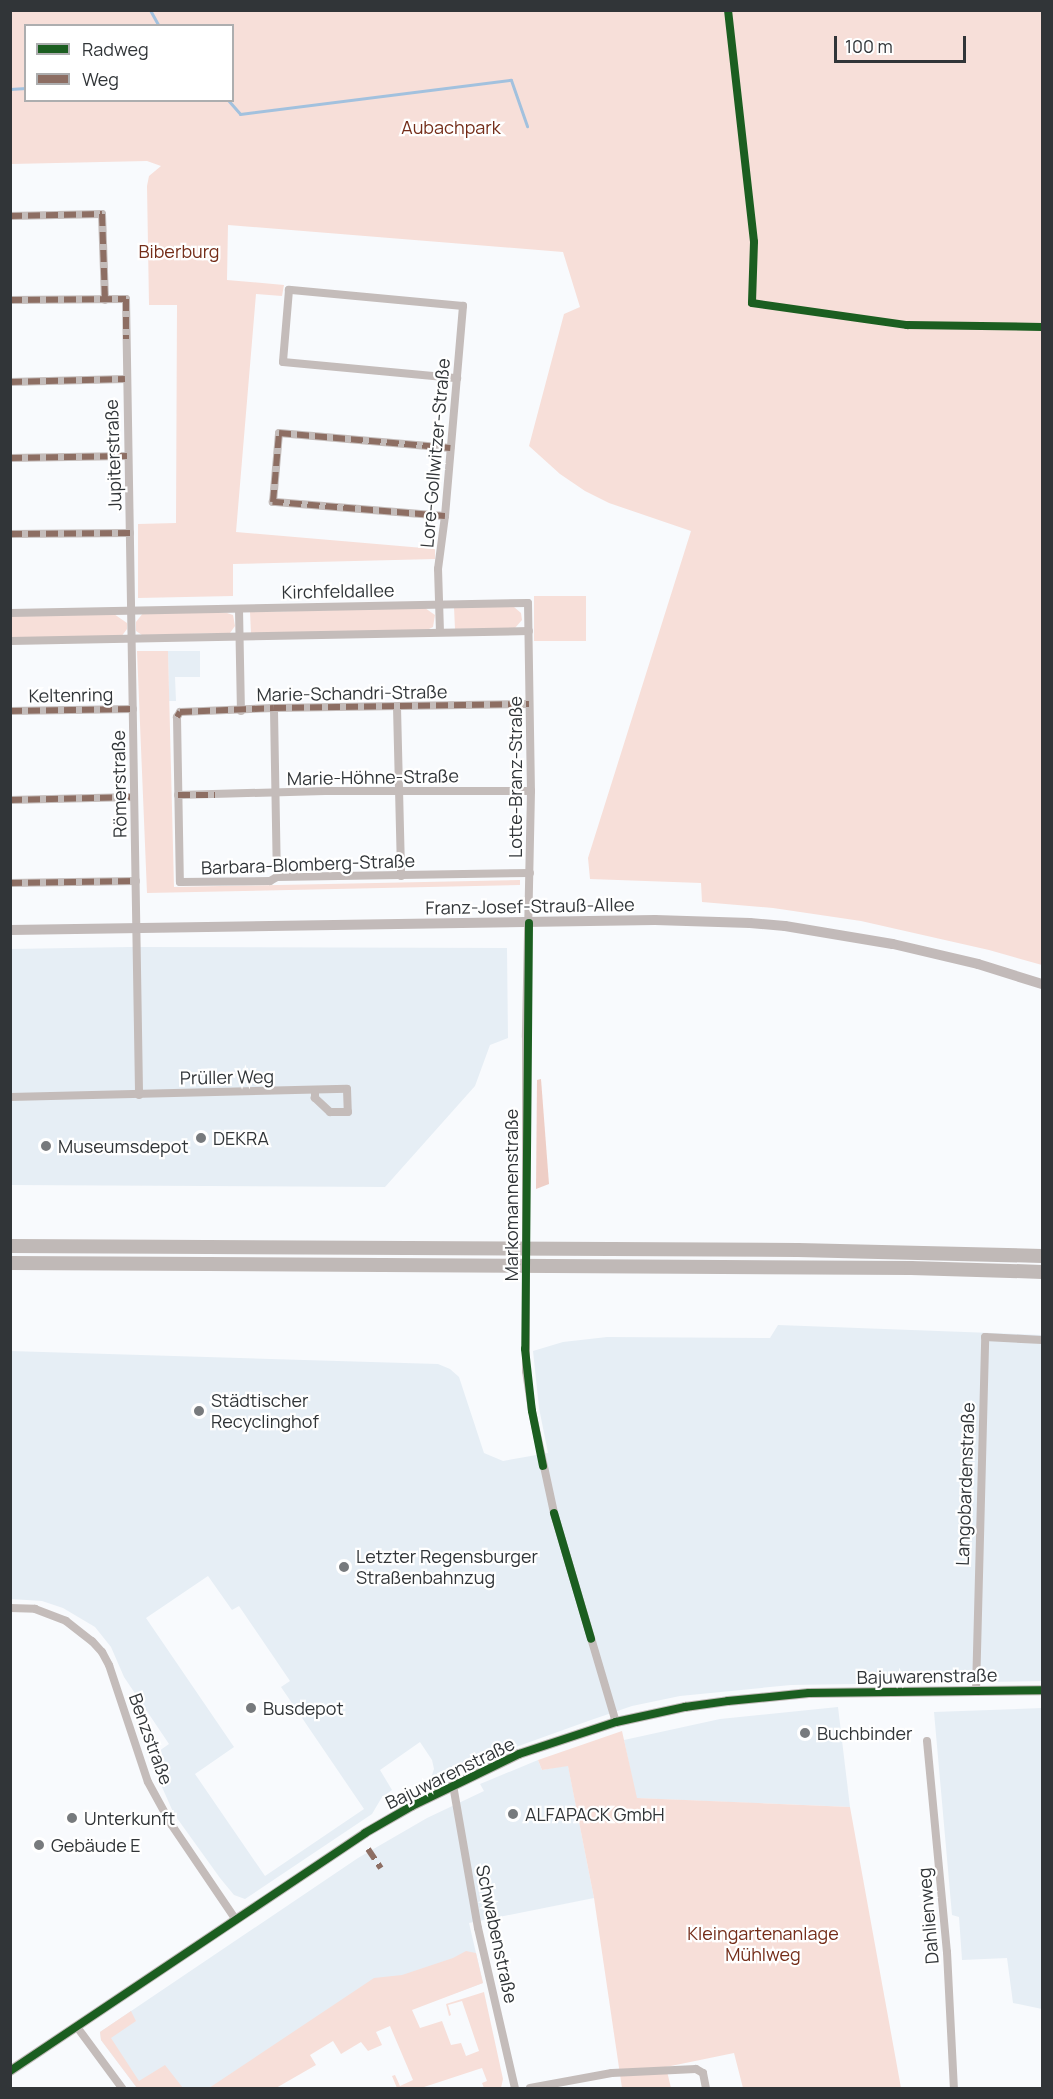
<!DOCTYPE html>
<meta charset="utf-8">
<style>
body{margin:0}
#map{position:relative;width:1053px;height:2099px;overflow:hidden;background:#f8fafd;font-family:Manrope,sans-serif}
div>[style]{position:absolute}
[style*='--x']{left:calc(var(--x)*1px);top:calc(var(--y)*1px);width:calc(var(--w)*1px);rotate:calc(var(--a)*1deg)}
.built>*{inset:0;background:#e6eef5}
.green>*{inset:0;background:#f7dfd9;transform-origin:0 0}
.forest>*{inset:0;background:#eecec6}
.stream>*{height:3px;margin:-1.5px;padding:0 1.5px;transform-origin:1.5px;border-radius:1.5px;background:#a2c1de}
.street>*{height:8px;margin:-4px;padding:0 4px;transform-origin:4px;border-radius:4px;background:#c4bcba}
.secondary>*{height:10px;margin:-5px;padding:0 5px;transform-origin:5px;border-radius:5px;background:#c2bab9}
.highway>*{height:14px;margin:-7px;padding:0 7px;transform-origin:7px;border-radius:7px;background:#c0b9b7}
.quiet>*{height:6px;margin-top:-3px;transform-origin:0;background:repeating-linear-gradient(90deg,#8d6e63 0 12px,transparent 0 18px)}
.cycleway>*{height:8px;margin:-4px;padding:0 4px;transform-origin:4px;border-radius:4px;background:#1b5e20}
.dots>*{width:16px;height:16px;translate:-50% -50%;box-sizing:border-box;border:3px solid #fff;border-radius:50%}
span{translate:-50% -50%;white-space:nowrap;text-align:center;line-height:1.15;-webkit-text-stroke:4.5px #fff;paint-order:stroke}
.park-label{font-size:18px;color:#742d19}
.street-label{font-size:18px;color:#313538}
.poi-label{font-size:18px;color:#313538}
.left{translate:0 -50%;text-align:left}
.frame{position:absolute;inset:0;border:12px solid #313538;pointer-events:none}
.legend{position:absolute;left:24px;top:24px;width:210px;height:78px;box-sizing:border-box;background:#fff;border:2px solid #adaeaf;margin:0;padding:8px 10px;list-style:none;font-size:18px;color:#313538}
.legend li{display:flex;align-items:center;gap:12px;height:30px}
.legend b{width:30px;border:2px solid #adaeaf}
.scale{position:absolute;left:834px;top:36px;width:132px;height:27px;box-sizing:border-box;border:3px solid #313538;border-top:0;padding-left:8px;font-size:18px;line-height:21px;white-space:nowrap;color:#313538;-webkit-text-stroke:4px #fff;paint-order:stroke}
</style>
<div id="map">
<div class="built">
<i style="clip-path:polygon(168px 651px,200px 651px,200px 677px,175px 677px,176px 701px,169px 701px)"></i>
<i style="clip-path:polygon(130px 947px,507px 948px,508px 1038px,490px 1045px,475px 1086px,385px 1187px,11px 1185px,10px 949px)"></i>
<i style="clip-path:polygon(evenodd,778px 1325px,1042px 1335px,1042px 1681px,791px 1685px,680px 1696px,632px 1706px,591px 1720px,513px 1748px,429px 1784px,434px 1769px,432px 1760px,420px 1742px,380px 1770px,392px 1790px,382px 1797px,372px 1814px,245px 1899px,234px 1895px,220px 1878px,174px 1814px,149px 1758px,169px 1744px,124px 1677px,111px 1647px,95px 1627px,63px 1608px,42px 1601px,11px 1599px,10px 1351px,438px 1364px,450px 1369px,459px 1377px,484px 1453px,503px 1461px,548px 1453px,539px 1408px,533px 1351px,563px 1342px,607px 1337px,770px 1338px,778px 1325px,208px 1576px,232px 1610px,239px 1606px,290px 1681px,281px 1687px,364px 1809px,265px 1876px,195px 1774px,234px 1747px,146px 1618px,208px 1576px)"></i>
<i style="clip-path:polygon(838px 1707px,850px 1807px,636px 1798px,624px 1740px,720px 1719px)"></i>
<i style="clip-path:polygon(1042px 1708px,1042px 2009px,1013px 2003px,1007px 1958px,962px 1960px,959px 1917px,952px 1915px,934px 1712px)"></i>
<i style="clip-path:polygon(538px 1760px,542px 1770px,568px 1765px,594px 1898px,469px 1923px,483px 1983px,319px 2043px,256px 2088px,137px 2088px,101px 2040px,100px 2032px,358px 1858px,427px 1818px,484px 1791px,480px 1784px)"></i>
</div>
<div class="green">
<i style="clip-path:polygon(evenodd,10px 11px,1042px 11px,1042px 965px,989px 950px,861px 921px,773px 908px,702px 902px,701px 883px,590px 879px,588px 858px,691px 531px,609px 503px,585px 491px,560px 474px,529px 446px,564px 314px,580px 307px,563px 252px,228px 225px,227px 280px,284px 285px,282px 296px,256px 294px,236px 532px,435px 549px,435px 559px,233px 564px,233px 596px,138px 598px,138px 524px,176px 523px,177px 305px,149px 305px,147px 186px,149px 176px,161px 166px,147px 161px,11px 164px,10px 11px,26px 26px,232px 26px,232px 100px,26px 100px,26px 26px)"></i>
<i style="left:534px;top:596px;width:52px;height:45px"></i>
<i style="clip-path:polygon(454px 607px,514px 607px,521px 613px,522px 620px,515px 628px,455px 629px)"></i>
<i style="clip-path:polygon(425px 608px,435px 615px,433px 627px,427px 630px,251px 633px,250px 612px)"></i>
<i style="clip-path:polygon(143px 613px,227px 613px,233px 615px,235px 626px,230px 633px,142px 635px,136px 631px,136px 622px)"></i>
<i style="clip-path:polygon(114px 614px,127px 623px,127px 629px,121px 637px,11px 639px,10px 616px)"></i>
<i style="clip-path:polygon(137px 651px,168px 651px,174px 887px,520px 880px,520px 885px,147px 893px)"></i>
<i style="clip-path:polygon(622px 1731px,637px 1798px,850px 1807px,901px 2088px,743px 2088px,734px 2053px,666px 2067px,671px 2088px,622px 2088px,594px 1898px,568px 1766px,542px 1770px,538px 1760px)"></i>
<i style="clip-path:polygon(466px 1951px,476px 1953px,483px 1983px,412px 2010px,420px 2028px,442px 2021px,451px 2045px,461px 2043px,466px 2056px,479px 2051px,462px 2001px,448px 2005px,451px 2015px,449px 2016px,446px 2004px,484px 1992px,503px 2079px,501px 2088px,484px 2088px,482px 2083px,487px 2081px,482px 2068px,421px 2088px,397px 2088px,392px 2076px,395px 2075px,400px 2086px,413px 2080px,390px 2026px,376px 2032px,382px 2045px,368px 2051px,361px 2042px,341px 2054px,333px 2041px,310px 2055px,316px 2065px,276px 2088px,209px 2088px,374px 1978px,402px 1975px,453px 1958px)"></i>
<i style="clip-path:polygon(131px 2011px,136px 2021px,111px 2038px,139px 2081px,165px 2065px,183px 2088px,137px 2088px,101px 2040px,100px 2032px)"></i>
</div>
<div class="forest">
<i style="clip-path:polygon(541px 1079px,549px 1184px,536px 1189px,537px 1080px)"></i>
</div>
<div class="stream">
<i style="--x:150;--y:10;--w:18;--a:61"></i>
<i style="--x:10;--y:89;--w:16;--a:-4"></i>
<i style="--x:228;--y:100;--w:18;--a:49"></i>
<i style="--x:240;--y:114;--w:273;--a:-7.2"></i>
<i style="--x:511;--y:80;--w:49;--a:70.8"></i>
</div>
<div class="street">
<i style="--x:10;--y:216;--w:92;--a:-1.2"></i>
<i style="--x:102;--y:214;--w:86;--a:88"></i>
<i style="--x:10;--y:300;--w:116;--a:-0.5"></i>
<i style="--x:126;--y:299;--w:796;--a:89.06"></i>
<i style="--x:10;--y:382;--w:115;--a:-1.5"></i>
<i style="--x:10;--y:458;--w:117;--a:-1"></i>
<i style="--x:445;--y:516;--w:173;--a:-175.3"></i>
<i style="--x:273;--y:502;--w:69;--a:-85"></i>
<i style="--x:279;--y:433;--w:172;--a:5"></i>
<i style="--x:10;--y:534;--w:120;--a:-0.5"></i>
<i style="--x:239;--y:609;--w:102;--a:88.9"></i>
<i style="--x:10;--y:613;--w:518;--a:-1.11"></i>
<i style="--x:528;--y:603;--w:188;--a:89.1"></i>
<i style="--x:531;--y:791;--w:246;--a:91.2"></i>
<i style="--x:526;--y:1037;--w:334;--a:90"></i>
<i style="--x:526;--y:1371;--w:40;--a:81.5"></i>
<i style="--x:532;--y:1411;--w:104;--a:77.8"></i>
<i style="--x:554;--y:1513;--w:218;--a:73.5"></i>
<i style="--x:440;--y:632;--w:63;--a:-91.8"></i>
<i style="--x:438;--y:569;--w:53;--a:-82.5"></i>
<i style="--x:445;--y:516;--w:211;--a:-85.1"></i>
<i style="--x:463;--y:306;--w:175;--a:-174.7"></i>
<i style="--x:289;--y:290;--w:72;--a:94.8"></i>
<i style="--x:283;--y:362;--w:175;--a:5.3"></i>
<i style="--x:10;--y:641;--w:519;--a:-1.1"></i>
<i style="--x:529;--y:704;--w:255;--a:179.1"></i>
<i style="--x:274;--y:708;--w:94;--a:177.6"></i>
<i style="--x:180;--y:712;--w:6;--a:121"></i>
<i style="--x:177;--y:717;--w:165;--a:89"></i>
<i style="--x:180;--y:882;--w:90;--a:-0.6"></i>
<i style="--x:270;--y:881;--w:8;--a:-30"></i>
<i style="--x:277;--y:877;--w:253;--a:-0.9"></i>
<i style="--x:397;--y:707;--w:169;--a:88.6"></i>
<i style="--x:274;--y:710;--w:167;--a:89"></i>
<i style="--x:10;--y:711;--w:123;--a:-0.9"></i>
<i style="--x:178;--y:795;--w:147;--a:-1.6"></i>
<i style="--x:325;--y:791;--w:206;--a:0"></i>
<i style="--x:10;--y:800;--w:124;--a:-1.4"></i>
<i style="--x:10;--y:883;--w:126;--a:-0.9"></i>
<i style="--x:10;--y:1097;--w:337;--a:-1.4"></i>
<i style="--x:347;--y:1089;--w:23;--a:88"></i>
<i style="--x:348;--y:1112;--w:18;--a:180"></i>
<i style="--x:330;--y:1112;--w:21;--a:-137"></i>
<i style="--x:315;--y:1098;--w:8;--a:-90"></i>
<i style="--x:10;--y:1608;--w:25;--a:2"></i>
<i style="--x:35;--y:1609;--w:33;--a:21"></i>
<i style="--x:66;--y:1621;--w:33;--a:38"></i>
<i style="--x:92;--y:1641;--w:15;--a:48"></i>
<i style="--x:102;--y:1652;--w:15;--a:62"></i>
<i style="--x:109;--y:1665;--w:123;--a:71.6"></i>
<i style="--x:148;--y:1782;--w:48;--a:61.3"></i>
<i style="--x:171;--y:1824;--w:116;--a:55.9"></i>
<i style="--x:976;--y:1690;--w:353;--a:-88.5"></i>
<i style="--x:985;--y:1337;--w:57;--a:3"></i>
<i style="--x:927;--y:1741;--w:212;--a:84.6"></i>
<i style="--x:947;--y:1952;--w:136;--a:87.1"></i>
<i style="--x:453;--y:1785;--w:145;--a:80.1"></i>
<i style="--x:478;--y:1928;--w:164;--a:77"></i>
<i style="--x:77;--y:2027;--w:76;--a:53.6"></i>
<i style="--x:530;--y:2088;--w:83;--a:-10.4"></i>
<i style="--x:612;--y:2073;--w:84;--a:-2.7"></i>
<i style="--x:696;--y:2069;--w:8;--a:30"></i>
<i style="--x:703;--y:2073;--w:15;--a:79"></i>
</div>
<div class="secondary">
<i style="--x:10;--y:930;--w:645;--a:-0.89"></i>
<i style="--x:655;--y:920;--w:95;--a:1.8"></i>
<i style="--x:750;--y:923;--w:35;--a:5"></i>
<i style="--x:785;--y:926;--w:109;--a:9.5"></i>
<i style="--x:893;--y:944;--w:87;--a:13.2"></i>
<i style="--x:978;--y:964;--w:67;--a:17.4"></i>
<i style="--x:10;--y:2071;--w:427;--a:-33.8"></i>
<i style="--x:365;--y:1833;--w:54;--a:-29.9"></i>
<i style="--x:412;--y:1806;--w:119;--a:-25.9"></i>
<i style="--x:519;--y:1754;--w:102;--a:-18.3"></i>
<i style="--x:616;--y:1722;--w:71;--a:-12.3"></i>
<i style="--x:685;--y:1707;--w:43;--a:-7.9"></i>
<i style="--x:728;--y:1701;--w:81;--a:-5.6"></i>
<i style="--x:809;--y:1693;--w:233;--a:-0.7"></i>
</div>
<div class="highway">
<i style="--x:10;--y:1246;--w:788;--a:0.29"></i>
<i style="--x:798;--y:1250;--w:244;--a:1.4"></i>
<i style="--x:10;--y:1263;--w:901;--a:0.32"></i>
<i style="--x:911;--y:1268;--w:131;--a:1.7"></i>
</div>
<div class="quiet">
<i style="--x:10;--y:216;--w:92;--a:-1.2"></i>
<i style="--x:102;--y:214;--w:86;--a:88"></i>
<i style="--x:10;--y:300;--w:116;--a:-0.5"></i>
<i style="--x:126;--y:299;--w:40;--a:90"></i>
<i style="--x:10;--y:382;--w:115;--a:-1.5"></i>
<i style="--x:10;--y:458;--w:117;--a:-1"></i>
<i style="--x:445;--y:516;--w:173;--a:-175.3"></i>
<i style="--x:273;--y:502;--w:69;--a:-85"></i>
<i style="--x:279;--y:433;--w:172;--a:5"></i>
<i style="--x:10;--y:534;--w:120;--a:-0.5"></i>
<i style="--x:10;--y:711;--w:123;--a:-0.9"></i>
<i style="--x:177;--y:717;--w:6;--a:-59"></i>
<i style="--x:180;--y:712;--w:94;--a:-2.4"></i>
<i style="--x:274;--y:708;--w:255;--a:-0.9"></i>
<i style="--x:178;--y:795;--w:37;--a:0"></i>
<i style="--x:10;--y:800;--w:124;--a:-1.4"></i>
<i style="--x:10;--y:883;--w:126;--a:-0.9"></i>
<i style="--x:368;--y:1849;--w:23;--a:56"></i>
</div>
<div class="cycleway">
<i style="--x:728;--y:10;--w:233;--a:83.6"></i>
<i style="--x:754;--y:242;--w:61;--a:91.9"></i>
<i style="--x:752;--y:303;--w:157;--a:8.1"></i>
<i style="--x:907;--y:325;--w:135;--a:0.8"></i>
<i style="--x:529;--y:923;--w:426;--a:90.5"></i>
<i style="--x:525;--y:1349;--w:62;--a:83.6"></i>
<i style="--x:532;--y:1411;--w:56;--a:78.7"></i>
<i style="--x:554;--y:1513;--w:131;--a:73.6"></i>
<i style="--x:10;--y:2071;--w:427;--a:-33.8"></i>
<i style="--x:365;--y:1833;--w:54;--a:-29.9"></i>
<i style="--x:412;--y:1806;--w:119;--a:-25.9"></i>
<i style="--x:519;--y:1754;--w:102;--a:-18.3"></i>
<i style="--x:616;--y:1722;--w:71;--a:-12.3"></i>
<i style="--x:685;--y:1707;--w:43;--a:-7.9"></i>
<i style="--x:728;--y:1701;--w:81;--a:-5.6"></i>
<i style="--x:809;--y:1693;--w:233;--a:-0.7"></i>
</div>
<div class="dots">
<i style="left:201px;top:1138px;background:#777a7d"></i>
<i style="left:46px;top:1146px;background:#777a7d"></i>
<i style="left:199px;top:1411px;background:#777a7d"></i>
<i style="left:344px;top:1567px;background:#777a7d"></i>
<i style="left:251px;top:1708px;background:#777a7d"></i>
<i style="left:805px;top:1733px;background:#777a7d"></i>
<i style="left:513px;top:1814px;background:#777a7d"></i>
<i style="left:72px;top:1818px;background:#777a7d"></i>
<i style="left:39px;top:1845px;background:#777a7d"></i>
</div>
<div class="park-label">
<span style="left:451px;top:127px">Aubachpark</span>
<span style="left:179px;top:251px">Biberburg</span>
<span style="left:763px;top:1944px">Kleingartenanlage<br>Mühlweg</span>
</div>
<div class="street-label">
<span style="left:435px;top:453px;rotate:-85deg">Lore-Gollwitzer-Straße</span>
<span style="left:113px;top:455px;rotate:-92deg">Jupiterstraße</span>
<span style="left:338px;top:591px;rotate:-1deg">Kirchfeldallee</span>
<span style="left:352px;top:693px;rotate:-1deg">Marie-Schandri-Straße</span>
<span style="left:71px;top:695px;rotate:-1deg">Keltenring</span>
<span style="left:373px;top:777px;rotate:-1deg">Marie-Höhne-Straße</span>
<span style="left:515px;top:777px;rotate:-90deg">Lotte-Branz-Straße</span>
<span style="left:119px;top:784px;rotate:-91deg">Römerstraße</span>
<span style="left:308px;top:864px;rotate:-2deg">Barbara-Blomberg-Straße</span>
<span style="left:530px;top:906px;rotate:-1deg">Franz-Josef-Strauß-Allee</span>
<span style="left:227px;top:1077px;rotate:-1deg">Prüller Weg</span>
<span style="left:511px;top:1195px;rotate:-90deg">Markomannenstraße</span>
<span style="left:965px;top:1484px;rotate:-88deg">Langobardenstraße</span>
<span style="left:927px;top:1676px;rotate:-1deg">Bajuwarenstraße</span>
<span style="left:151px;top:1739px;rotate:70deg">Benzstraße</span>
<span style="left:450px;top:1773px;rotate:-26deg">Bajuwarenstraße</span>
<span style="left:928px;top:1916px;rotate:-95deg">Dahlienweg</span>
<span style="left:497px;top:1934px;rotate:78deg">Schwabenstraße</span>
</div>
<div class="poi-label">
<span class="left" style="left:213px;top:1138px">DEKRA</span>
<span class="left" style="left:58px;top:1146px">Museumsdepot</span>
<span class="left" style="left:211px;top:1411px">Städtischer<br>Recyclinghof</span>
<span class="left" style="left:356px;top:1567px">Letzter Regensburger<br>Straßenbahnzug</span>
<span class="left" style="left:263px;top:1708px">Busdepot</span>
<span class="left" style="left:817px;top:1733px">Buchbinder</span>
<span class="left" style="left:525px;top:1814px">ALFAPACK GmbH</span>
<span class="left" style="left:84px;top:1818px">Unterkunft</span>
<span class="left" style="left:51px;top:1845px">Gebäude E</span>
</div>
<div class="frame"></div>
<ul class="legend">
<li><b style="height:8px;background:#1b5e20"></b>Radweg</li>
<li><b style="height:8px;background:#8d6e63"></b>Weg</li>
</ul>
<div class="scale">100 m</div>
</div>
